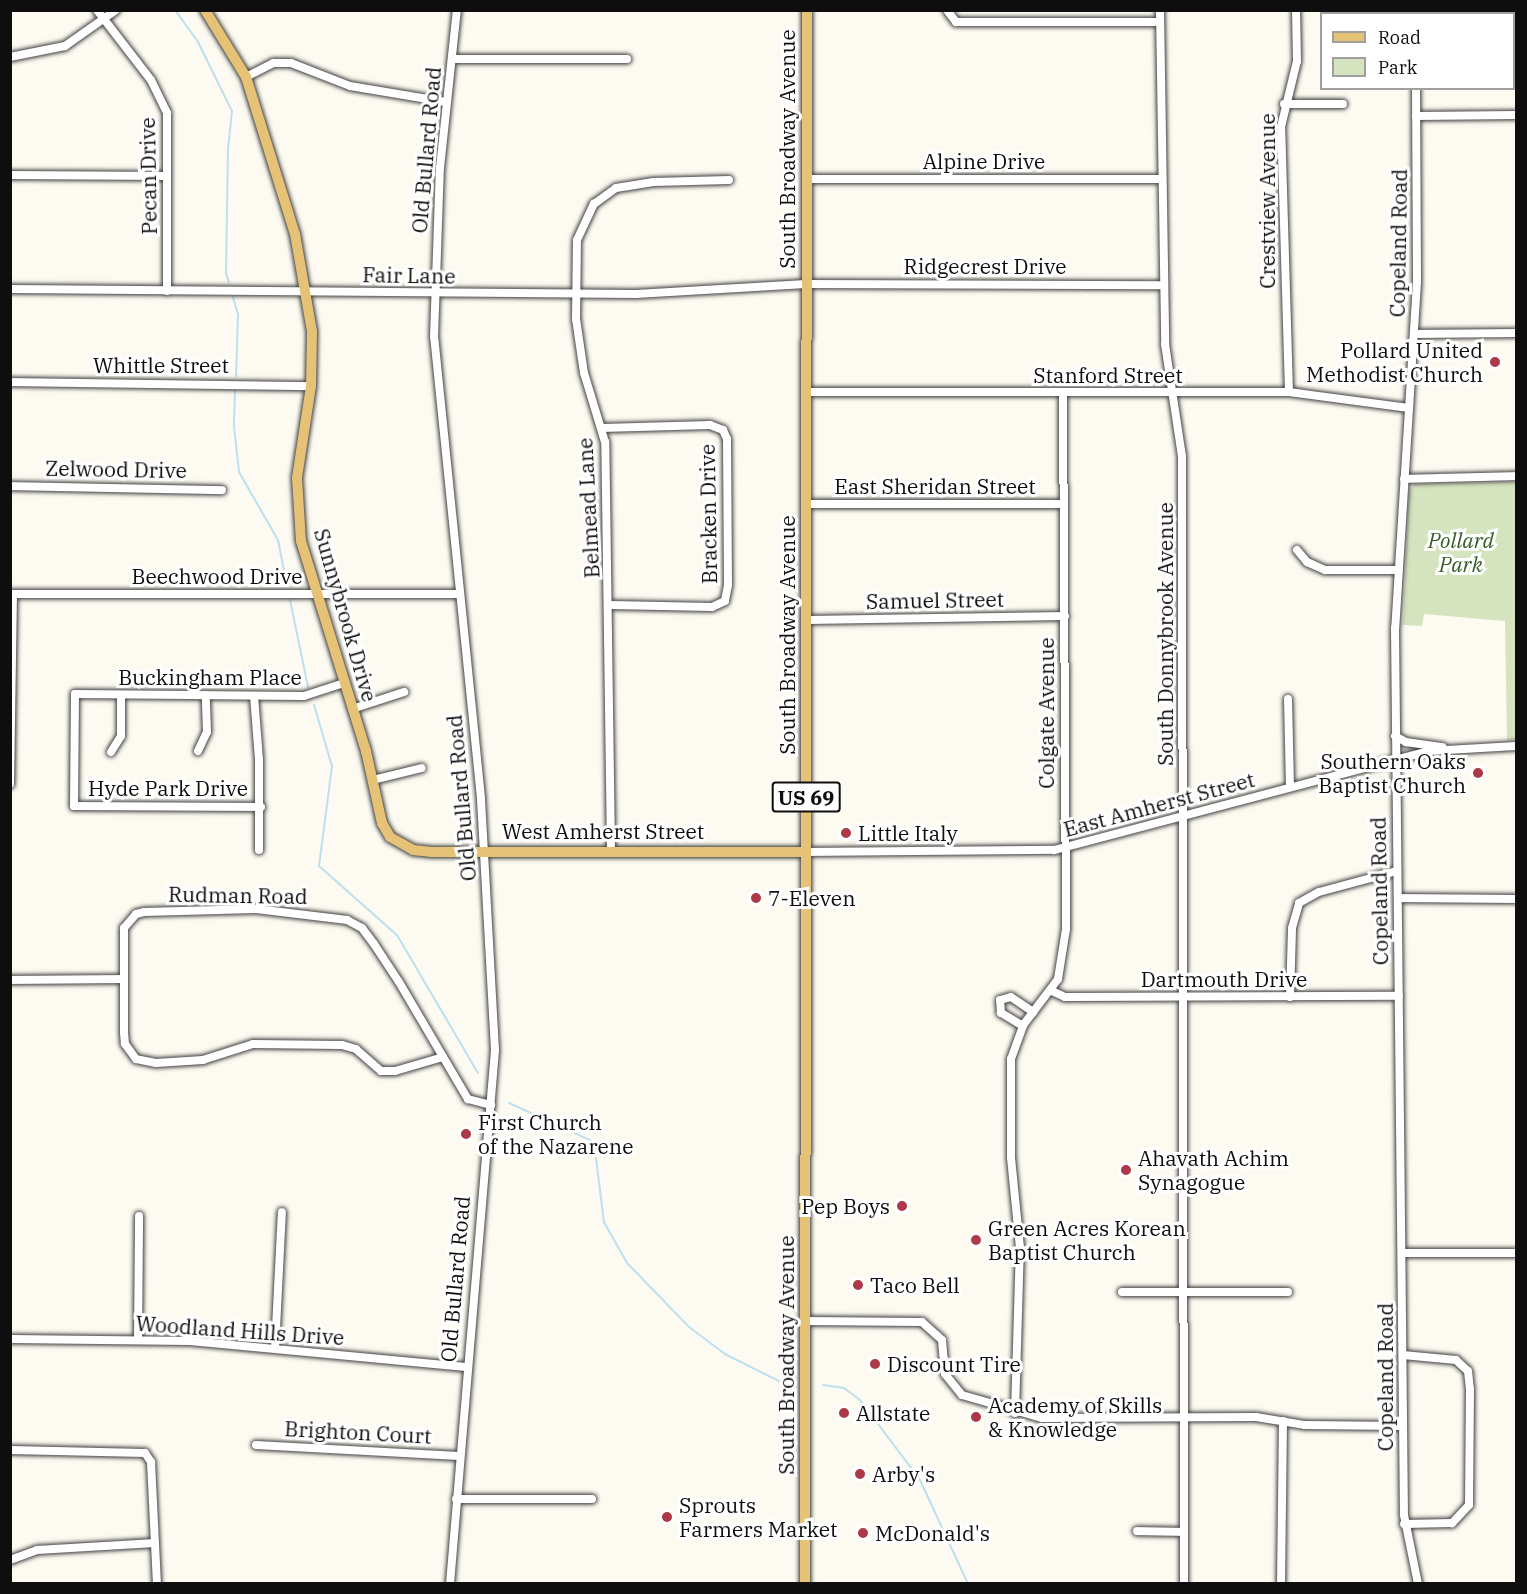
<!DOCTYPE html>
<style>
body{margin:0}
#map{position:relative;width:1527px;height:1594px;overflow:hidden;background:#fdfaf1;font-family:"IBM Plex Serif",serif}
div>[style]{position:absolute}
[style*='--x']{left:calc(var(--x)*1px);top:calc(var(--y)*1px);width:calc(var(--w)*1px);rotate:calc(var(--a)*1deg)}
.green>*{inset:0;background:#d5e3be}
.stream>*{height:2px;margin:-1px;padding:0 1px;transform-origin:1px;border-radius:1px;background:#bce0ee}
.roads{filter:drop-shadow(0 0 2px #414141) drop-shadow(0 0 2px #414141)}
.minor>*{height:8px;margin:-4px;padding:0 4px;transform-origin:4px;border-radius:4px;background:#fff}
.major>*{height:10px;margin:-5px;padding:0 5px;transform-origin:5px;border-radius:5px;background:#e6c277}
.dots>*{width:16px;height:16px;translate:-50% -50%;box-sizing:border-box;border:3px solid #fff;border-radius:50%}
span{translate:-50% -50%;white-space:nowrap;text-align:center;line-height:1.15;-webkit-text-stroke:6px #fff;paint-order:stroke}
.shield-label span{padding:2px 4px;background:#fff;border:2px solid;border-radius:4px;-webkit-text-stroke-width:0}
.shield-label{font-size:20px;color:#0e0e0e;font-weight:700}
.street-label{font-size:21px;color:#0e0e0e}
.poi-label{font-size:21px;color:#0e0e0e}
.right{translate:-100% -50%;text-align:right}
.left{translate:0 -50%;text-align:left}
.park-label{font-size:21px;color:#375d27;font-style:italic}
.frame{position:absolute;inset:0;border:12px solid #0e0e0e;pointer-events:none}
.legend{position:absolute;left:1320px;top:12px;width:195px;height:78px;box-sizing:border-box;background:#fff;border:2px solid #9f9f9f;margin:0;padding:8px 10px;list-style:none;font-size:18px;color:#0e0e0e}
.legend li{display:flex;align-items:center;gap:12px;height:30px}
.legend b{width:30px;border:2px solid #9f9f9f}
</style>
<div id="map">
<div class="green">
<i style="clip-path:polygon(1516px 482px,1516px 740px,1507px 740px,1505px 621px,1424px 614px,1422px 626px,1403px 625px,1409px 490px,1415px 484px)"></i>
</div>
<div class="stream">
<i style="--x:175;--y:10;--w:39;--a:54"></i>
<i style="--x:198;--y:42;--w:77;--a:63.8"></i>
<i style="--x:232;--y:111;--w:36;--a:96"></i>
<i style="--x:228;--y:147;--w:126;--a:90.9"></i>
<i style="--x:226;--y:273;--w:10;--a:73"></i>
<i style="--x:233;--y:297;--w:18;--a:74"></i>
<i style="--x:238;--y:314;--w:62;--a:91.8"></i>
<i style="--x:235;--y:391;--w:35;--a:92"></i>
<i style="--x:234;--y:426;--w:46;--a:83.8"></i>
<i style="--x:239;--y:472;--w:78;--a:60.2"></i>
<i style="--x:278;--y:540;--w:47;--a:78.9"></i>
<i style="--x:290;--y:600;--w:89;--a:78.3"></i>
<i style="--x:314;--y:705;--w:64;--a:73.6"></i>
<i style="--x:332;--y:766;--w:101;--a:97.4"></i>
<i style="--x:319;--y:866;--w:104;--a:41.5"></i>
<i style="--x:397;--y:935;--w:160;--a:59.6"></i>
<i style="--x:509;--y:1103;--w:94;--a:24.6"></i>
<i style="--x:594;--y:1142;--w:81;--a:82.9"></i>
<i style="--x:604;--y:1222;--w:47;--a:60.7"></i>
<i style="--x:627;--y:1263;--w:89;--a:45.9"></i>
<i style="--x:689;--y:1327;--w:45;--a:36.9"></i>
<i style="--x:725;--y:1354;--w:69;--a:26.6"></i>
<i style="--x:823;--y:1385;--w:21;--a:8"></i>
<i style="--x:844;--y:1388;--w:20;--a:37"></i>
<i style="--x:860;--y:1400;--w:100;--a:53.1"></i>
<i style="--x:920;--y:1480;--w:115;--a:65.2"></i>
</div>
<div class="roads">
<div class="minor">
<i style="--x:97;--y:10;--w:88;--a:52.4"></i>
<i style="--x:151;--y:80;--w:37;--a:64"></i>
<i style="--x:167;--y:113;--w:178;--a:90"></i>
<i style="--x:947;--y:10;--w:15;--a:53"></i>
<i style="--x:956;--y:22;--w:204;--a:0"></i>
<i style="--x:1160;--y:10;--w:334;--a:89.1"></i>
<i style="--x:1165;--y:344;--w:113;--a:81.4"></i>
<i style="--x:1182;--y:456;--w:1128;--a:89.9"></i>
<i style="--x:1415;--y:10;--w:4;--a:90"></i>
<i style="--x:10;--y:57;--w:56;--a:-11.3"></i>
<i style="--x:65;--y:46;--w:62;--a:-35.2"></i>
<i style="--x:452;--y:59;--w:175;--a:0"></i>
<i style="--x:246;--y:77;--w:31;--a:-27"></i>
<i style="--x:274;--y:63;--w:17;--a:0"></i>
<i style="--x:291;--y:63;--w:63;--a:21.3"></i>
<i style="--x:350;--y:86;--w:97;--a:9.5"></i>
<i style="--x:1416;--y:88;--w:194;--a:89.7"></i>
<i style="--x:1417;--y:282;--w:347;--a:93.6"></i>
<i style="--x:1395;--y:628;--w:887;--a:89.42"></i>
<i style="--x:1404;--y:1515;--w:70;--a:78.5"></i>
<i style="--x:1284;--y:104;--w:59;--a:0"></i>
<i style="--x:1416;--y:116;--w:100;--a:-0.6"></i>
<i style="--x:10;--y:175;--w:157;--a:0.4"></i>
<i style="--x:807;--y:179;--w:355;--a:0"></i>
<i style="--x:10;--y:289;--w:626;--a:0.46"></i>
<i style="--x:636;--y:294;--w:170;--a:-3.4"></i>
<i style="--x:806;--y:284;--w:357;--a:0.2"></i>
<i style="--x:1414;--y:334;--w:102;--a:-0.6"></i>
<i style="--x:10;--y:382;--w:301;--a:0.8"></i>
<i style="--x:805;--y:392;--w:484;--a:0"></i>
<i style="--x:1289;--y:392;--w:121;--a:7.6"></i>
<i style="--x:1289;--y:392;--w:265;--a:-91.7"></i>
<i style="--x:1281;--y:127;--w:68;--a:-76.4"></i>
<i style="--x:1297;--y:61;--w:51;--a:-91.1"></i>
<i style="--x:602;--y:428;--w:108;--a:-1.6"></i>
<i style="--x:710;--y:425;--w:14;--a:21"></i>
<i style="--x:723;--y:430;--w:10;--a:66"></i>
<i style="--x:727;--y:439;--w:146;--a:89.6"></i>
<i style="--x:728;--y:585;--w:16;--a:101"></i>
<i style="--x:725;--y:601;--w:14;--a:155"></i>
<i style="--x:712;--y:607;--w:102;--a:-178.9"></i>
<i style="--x:1404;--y:479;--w:112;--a:-1.5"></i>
<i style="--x:10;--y:486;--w:212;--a:1.1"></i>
<i style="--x:807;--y:504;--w:257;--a:0"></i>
<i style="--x:1297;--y:550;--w:16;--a:50"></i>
<i style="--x:1307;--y:562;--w:20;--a:24"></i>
<i style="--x:1325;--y:570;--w:72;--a:0"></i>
<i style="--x:10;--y:594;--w:450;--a:0"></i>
<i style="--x:807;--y:620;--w:258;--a:-0.9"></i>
<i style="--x:254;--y:696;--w:63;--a:85.5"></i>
<i style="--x:259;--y:759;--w:91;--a:90"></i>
<i style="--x:1288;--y:699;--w:88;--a:88.7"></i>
<i style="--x:352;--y:709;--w:55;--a:-18.1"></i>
<i style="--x:1395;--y:736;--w:13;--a:29"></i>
<i style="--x:1406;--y:742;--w:37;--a:8"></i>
<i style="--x:198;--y:751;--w:21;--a:-65"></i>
<i style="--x:207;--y:732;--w:37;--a:-92"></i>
<i style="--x:111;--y:752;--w:19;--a:-58"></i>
<i style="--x:121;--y:736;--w:40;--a:-90"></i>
<i style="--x:373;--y:780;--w:50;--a:-13.8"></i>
<i style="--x:10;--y:784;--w:190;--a:-89.1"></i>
<i style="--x:261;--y:807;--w:187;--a:-179.7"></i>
<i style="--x:74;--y:806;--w:112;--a:-89.5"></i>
<i style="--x:75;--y:694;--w:229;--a:0.5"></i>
<i style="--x:304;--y:696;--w:42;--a:-18"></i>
<i style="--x:611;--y:851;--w:409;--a:-90.8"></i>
<i style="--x:605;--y:442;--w:72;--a:-106.9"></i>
<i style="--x:584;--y:373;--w:55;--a:-98.4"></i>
<i style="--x:576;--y:319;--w:79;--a:-89.3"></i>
<i style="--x:577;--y:240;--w:40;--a:-65"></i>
<i style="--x:594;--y:204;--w:27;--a:-36"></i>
<i style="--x:616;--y:188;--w:38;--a:-9"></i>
<i style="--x:654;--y:182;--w:75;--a:-1.5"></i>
<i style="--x:806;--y:852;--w:248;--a:-0.5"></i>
<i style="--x:1054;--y:850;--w:388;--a:-14.8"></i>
<i style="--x:1429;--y:751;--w:87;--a:-3.3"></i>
<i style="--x:1398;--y:898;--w:118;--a:0.5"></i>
<i style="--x:10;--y:980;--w:113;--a:-0.5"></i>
<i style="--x:1052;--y:991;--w:14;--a:25"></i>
<i style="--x:1065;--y:997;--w:334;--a:-0.2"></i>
<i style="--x:1290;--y:997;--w:69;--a:-88.3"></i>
<i style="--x:1292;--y:928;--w:26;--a:-74"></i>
<i style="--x:1299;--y:903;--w:23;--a:-29"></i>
<i style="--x:1319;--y:892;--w:81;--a:-15.1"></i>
<i style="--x:1023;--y:1026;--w:26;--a:-149"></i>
<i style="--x:1001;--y:1013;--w:13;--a:-94"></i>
<i style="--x:1000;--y:1000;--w:11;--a:-15"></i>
<i style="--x:1011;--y:997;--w:27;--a:34"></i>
<i style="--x:443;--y:1057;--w:50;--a:163.7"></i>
<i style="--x:395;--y:1071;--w:14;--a:180"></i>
<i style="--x:381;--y:1071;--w:33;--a:-139"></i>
<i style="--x:356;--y:1049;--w:15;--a:-164"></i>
<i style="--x:342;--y:1045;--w:89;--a:-179.4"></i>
<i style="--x:253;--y:1044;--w:52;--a:162.3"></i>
<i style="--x:203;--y:1060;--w:47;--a:176.3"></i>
<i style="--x:156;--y:1063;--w:20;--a:-169"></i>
<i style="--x:136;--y:1059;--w:19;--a:-126"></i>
<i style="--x:125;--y:1044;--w:11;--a:-95"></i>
<i style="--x:124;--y:1033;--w:105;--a:-90"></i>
<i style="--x:124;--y:928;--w:18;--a:-49"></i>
<i style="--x:136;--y:914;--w:8;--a:-14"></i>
<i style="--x:144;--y:912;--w:112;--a:-1.5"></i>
<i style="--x:256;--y:909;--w:92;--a:6.9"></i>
<i style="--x:347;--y:920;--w:17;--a:28"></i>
<i style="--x:362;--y:928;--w:20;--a:53"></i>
<i style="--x:374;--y:944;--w:45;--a:56.7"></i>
<i style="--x:399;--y:982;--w:136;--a:59.5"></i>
<i style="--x:468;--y:1099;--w:24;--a:15"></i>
<i style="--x:1402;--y:1253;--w:114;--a:0"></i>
<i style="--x:1122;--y:1292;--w:166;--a:0"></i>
<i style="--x:805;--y:1321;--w:117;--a:0.5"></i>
<i style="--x:922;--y:1322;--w:27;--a:42"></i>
<i style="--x:942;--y:1340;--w:34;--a:85"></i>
<i style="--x:945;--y:1374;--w:27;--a:51"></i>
<i style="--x:962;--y:1395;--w:83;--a:16"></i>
<i style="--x:1042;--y:1418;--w:214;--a:-0.3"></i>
<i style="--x:1256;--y:1417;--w:50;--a:9.3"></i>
<i style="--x:1305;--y:1425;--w:98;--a:0.6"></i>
<i style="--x:10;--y:1339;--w:180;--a:0.6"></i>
<i style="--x:190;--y:1341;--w:277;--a:5.4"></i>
<i style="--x:138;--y:1340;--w:124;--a:-89.5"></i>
<i style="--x:275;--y:1348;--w:136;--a:-87.1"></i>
<i style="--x:1403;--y:1355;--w:53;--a:5.4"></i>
<i style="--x:1456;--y:1360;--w:16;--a:43"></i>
<i style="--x:1468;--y:1371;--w:18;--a:84"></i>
<i style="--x:1470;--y:1389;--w:116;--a:90.5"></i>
<i style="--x:1469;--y:1505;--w:25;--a:133"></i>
<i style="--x:1452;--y:1523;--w:48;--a:178.8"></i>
<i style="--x:1015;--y:1413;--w:165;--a:-88.3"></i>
<i style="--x:1020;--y:1248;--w:90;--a:-95.7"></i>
<i style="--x:1011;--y:1158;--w:99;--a:-90"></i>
<i style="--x:1011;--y:1059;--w:37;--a:-70"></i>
<i style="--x:1024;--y:1024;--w:56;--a:-52.9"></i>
<i style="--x:1058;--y:979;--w:51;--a:-80.9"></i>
<i style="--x:1066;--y:929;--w:536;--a:-90.32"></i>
<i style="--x:256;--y:1445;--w:203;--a:3.1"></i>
<i style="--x:10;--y:1450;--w:135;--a:1.3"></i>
<i style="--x:145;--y:1453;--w:11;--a:56"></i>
<i style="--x:151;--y:1462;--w:122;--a:87.2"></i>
<i style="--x:456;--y:1499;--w:136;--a:0"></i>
<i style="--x:1137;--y:1531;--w:47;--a:1.2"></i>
<i style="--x:10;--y:1560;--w:29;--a:-20"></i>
<i style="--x:37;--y:1550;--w:118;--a:-3.4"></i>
<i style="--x:450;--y:1584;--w:536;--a:-85.18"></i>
<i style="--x:495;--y:1050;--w:252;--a:-93.2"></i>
<i style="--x:481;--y:798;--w:463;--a:-95.8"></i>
<i style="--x:434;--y:337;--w:169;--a:-88"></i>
<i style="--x:440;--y:168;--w:159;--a:-83.9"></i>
<i style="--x:1281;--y:1584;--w:163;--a:-89.3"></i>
</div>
<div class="major">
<i style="--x:205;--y:10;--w:79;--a:58.5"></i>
<i style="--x:246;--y:77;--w:164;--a:72.7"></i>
<i style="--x:295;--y:234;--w:98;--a:80.1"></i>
<i style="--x:312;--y:331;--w:55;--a:91"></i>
<i style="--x:311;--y:386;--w:93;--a:98.7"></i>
<i style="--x:297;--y:478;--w:63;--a:86.4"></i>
<i style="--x:301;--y:541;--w:220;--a:72.8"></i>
<i style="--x:366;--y:751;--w:74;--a:77.5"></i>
<i style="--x:382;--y:823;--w:16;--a:60"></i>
<i style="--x:390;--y:837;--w:26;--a:29"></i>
<i style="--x:413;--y:850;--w:19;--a:6"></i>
<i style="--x:432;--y:852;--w:374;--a:0"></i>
<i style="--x:805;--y:1584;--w:1574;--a:-89.93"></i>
</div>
</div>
<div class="dots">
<i style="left:1495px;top:362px;background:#ac3848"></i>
<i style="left:1478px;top:773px;background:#ac3848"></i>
<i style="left:846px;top:833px;background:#ac3848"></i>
<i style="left:756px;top:898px;background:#ac3848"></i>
<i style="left:466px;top:1134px;background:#ac3848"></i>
<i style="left:1126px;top:1170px;background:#ac3848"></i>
<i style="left:902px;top:1206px;background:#ac3848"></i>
<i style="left:976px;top:1240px;background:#ac3848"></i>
<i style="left:858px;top:1285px;background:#ac3848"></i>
<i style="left:875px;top:1364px;background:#ac3848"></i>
<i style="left:844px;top:1413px;background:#ac3848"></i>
<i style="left:976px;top:1417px;background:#ac3848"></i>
<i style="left:860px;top:1474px;background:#ac3848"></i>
<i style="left:667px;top:1517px;background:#ac3848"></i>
<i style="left:863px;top:1533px;background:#ac3848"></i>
</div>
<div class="shield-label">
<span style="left:806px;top:797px">US 69</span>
</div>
<div class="street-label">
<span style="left:787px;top:149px;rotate:-90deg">South Broadway Avenue</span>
<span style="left:426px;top:150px;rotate:-85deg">Old Bullard Road</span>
<span style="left:984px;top:161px">Alpine Drive</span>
<span style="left:148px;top:176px;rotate:-91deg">Pecan Drive</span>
<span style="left:1267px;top:201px;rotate:-90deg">Crestview Avenue</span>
<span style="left:1398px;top:243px;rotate:-89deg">Copeland Road</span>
<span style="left:985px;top:266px">Ridgecrest Drive</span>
<span style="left:409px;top:275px;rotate:1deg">Fair Lane</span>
<span style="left:161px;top:365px">Whittle Street</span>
<span style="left:1108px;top:375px">Stanford Street</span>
<span style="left:116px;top:469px;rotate:1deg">Zelwood Drive</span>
<span style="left:935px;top:486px">East Sheridan Street</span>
<span style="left:588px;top:508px;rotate:-93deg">Belmead Lane</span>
<span style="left:708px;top:514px;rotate:-91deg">Bracken Drive</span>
<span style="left:217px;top:576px">Beechwood Drive</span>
<span style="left:935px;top:600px;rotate:-1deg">Samuel Street</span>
<span style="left:346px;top:615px;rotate:74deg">Sunnybrook Drive</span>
<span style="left:1165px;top:634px;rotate:-90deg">South Donnybrook Avenue</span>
<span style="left:787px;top:635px;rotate:-90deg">South Broadway Avenue</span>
<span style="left:210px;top:677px">Buckingham Place</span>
<span style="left:1046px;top:713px;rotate:-90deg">Colgate Avenue</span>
<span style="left:168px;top:788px">Hyde Park Drive</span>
<span style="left:461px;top:798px;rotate:-95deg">Old Bullard Road</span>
<span style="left:1159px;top:804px;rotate:-15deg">East Amherst Street</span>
<span style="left:603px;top:831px">West Amherst Street</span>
<span style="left:1379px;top:891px;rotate:-91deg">Copeland Road</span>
<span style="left:238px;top:895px;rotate:1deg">Rudman Road</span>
<span style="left:1224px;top:979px">Dartmouth Drive</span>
<span style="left:455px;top:1279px;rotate:-85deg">Old Bullard Road</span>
<span style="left:240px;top:1330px;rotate:4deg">Woodland Hills Drive</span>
<span style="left:786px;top:1355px;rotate:-90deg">South Broadway Avenue</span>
<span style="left:1385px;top:1377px;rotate:-90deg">Copeland Road</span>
<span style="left:358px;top:1432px;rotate:3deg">Brighton Court</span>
</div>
<div class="poi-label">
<span class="right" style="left:1483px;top:362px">Pollard United<br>Methodist Church</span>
<span class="right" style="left:1466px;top:773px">Southern Oaks<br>Baptist Church</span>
<span class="left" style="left:858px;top:833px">Little Italy</span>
<span class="left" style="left:768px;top:898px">7-Eleven</span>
<span class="left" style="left:478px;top:1134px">First Church<br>of the Nazarene</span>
<span class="left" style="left:1138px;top:1170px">Ahavath Achim<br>Synagogue</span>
<span class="right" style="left:890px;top:1206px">Pep Boys</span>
<span class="left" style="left:988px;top:1240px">Green Acres Korean<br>Baptist Church</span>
<span class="left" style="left:870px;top:1285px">Taco Bell</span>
<span class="left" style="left:887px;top:1364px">Discount Tire</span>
<span class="left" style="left:988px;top:1417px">Academy of Skills<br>&amp; Knowledge</span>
<span class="left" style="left:856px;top:1413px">Allstate</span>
<span class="left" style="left:872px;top:1474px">Arby's</span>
<span class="left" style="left:679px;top:1517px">Sprouts<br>Farmers Market</span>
<span class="left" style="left:875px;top:1533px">McDonald's</span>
</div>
<div class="park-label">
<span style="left:1461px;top:552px">Pollard<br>Park</span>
</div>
<div class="frame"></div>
<ul class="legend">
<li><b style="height:8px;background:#e6c277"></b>Road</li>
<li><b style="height:16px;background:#d5e3be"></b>Park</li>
</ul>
</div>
